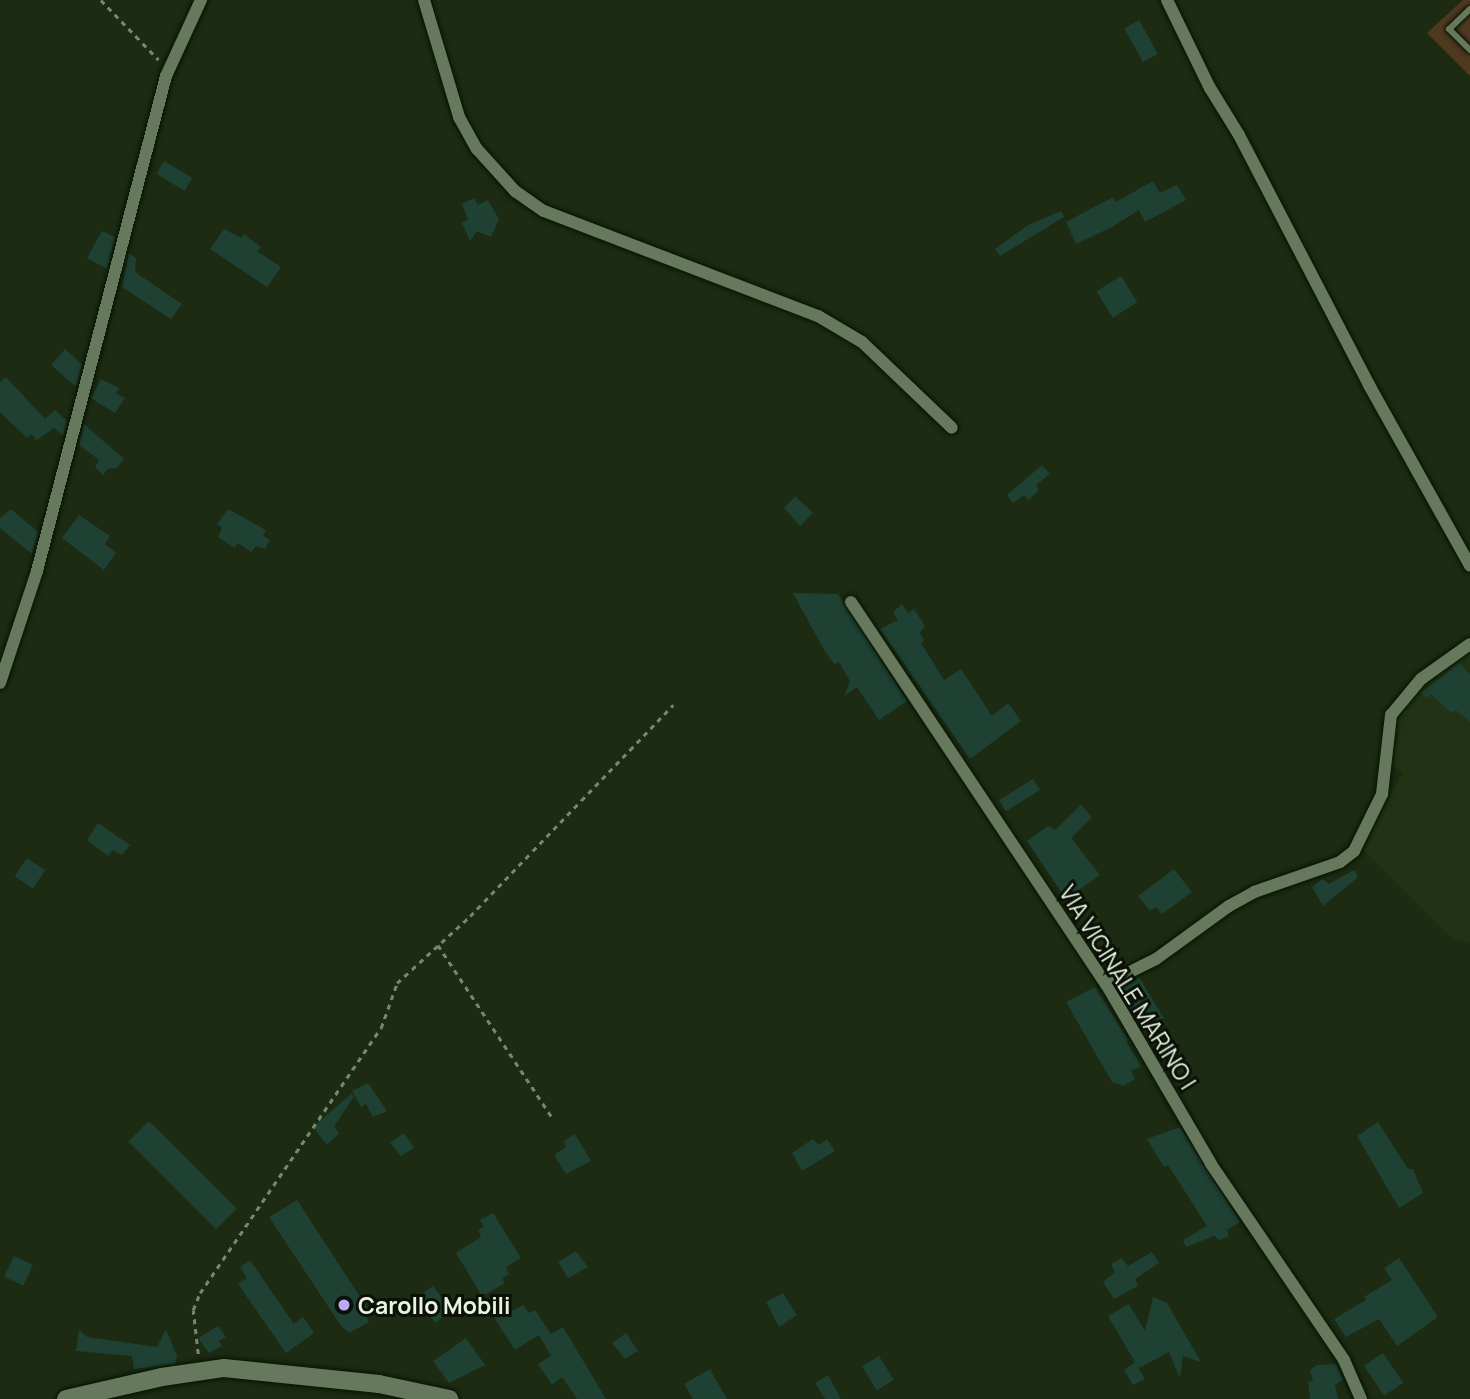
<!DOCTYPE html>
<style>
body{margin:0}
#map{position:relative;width:1470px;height:1399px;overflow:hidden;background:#1c2b12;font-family:Manrope,sans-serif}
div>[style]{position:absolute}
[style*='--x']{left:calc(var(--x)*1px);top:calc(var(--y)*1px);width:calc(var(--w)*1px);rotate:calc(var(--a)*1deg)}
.built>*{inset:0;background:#213314}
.green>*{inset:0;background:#4f3921}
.building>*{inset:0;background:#1e4133;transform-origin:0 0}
.path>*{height:2.5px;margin-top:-1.25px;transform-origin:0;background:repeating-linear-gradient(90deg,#798670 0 5px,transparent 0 10px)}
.roads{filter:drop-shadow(0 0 2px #061300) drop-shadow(0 0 2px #061300)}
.lane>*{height:6px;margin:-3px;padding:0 3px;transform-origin:3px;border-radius:3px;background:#67795c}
.street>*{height:12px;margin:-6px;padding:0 6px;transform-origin:6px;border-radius:6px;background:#67795c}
.secondary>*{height:18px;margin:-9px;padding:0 9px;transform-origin:9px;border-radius:9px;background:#67795c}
.dots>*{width:19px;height:19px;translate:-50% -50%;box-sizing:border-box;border:4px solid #0b1107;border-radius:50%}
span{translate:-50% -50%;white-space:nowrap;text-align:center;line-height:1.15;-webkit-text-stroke:6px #0b1107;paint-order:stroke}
.street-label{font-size:23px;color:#e8f3e2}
.poi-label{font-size:23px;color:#e8f3e2;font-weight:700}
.left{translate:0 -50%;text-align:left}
</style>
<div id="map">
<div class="built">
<i style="clip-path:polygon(1470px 637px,1470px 943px,1452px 939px,1360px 847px,1404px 772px,1391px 765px,1395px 722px,1408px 698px)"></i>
</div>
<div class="green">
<i style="clip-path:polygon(1463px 0,1470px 0,1470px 76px,1427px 33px)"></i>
</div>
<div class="building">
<i style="left:1139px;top:20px;width:39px;height:17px;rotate:61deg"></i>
<i style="left:164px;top:161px;width:33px;height:15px;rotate:31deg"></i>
<i style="clip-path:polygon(1153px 181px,1160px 193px,1177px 185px,1186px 200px,1145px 222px,1139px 210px,1112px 227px,1076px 244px,1066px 222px,1113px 197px,1116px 202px)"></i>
<i style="clip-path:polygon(474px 198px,478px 205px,488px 200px,499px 219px,491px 237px,477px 231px,470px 241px,462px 223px,468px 219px,462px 204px)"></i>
<i style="clip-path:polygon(1061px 211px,1064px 217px,1000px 256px,995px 249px,1028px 225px)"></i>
<i style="clip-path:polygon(224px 229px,241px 238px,244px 234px,261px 247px,257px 251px,281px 267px,267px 287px,210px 249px)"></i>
<i style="clip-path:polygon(102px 231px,115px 237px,107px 269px,87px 258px)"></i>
<i style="clip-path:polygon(129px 253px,136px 258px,135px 272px,182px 304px,171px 319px,122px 287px)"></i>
<i style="left:1121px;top:276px;width:31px;height:29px;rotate:58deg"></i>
<i style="clip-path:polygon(65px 349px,82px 364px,76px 387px,51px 365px)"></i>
<i style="clip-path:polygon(6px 377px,45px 419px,55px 410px,67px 421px,63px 436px,54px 428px,37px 440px,31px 434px,27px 438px,0 412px,0 382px)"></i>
<i style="clip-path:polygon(101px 379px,119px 388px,116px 394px,125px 398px,115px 413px,91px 398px)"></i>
<i style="clip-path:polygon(84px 424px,124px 459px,117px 468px,108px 469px,103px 475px,95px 467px,99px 460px,79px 445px)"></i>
<i style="clip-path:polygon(1042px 465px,1050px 474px,1036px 485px,1039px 490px,1029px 500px,1024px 495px,1013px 503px,1007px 495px)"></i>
<i style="clip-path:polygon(795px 496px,813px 513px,800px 526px,784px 508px)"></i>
<i style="clip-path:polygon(11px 509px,38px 532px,32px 554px,0 528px,0 518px)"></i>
<i style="clip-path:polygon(228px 509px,266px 530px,263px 536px,270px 540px,265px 549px,256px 546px,251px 552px,238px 543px,234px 548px,218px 537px,222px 528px,217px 524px)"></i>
<i style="clip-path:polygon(79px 515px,110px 536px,105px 544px,116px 553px,104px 570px,62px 538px)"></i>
<i style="clip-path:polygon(793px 593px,838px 594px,907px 701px,879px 720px,857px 687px,844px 696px,850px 681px,839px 662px,834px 664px,823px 648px)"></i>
<i style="clip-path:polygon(902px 604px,908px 613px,914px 609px,925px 626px,920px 633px,924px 640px,921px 643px,944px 680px,961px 669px,992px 716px,1008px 703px,1021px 721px,970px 759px,880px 629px,898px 620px,893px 612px)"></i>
<i style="clip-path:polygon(1459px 663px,1470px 674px,1470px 722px,1456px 710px,1451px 713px,1431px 694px,1427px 698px,1421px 693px)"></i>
<i style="left:1033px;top:779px;width:13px;height:40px;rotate:58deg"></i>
<i style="clip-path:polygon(1081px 805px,1092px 817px,1071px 838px,1100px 875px,1066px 899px,1027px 841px,1048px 826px,1055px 830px)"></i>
<i style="clip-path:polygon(98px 823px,130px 845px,122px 855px,113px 850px,108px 856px,87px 840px)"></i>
<i style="left:27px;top:858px;width:22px;height:22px;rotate:34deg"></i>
<i style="clip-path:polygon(1174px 869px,1192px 892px,1162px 914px,1156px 907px,1150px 911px,1138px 896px)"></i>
<i style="clip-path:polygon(1354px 870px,1358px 877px,1323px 906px,1312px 887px,1322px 879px,1329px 884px)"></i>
<i style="left:1139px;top:977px;width:48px;height:24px;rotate:59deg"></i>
<i style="clip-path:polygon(1095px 987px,1128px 1040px,1126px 1041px,1141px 1066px,1131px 1071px,1135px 1079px,1123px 1086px,1112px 1082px,1066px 1002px)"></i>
<i style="clip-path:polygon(368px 1083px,387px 1111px,373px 1117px,366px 1104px,361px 1107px,352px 1091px)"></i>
<i style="clip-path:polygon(351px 1094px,354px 1096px,334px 1127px,339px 1133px,327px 1145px,313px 1127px)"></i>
<i style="left:149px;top:1121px;width:124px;height:29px;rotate:45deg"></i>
<i style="clip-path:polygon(1378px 1122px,1408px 1169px,1413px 1169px,1423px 1193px,1399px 1208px,1357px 1136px)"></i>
<i style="clip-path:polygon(1180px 1127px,1240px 1222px,1227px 1230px,1229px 1236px,1220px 1240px,1214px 1236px,1186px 1247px,1183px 1240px,1207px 1226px,1168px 1165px,1164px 1167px,1147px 1139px)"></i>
<i style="clip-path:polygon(404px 1133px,414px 1148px,401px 1156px,390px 1143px)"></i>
<i style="clip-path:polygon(575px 1134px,591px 1161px,566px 1174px,554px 1155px,566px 1147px,564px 1141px)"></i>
<i style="clip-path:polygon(813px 1139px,819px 1145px,827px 1139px,835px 1151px,802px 1171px,792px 1153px)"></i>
<i style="clip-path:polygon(297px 1200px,368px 1309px,364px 1312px,369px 1322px,349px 1333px,341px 1326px,269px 1217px)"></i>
<i style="clip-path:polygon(493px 1213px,521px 1258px,506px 1267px,509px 1274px,503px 1278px,504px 1284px,482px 1296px,456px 1253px,481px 1237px,478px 1230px,484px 1227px,480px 1220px)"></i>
<i style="clip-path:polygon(576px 1251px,588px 1267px,568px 1278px,558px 1262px)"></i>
<i style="clip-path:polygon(1152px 1252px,1159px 1263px,1135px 1279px,1138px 1286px,1114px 1299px,1103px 1282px,1115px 1272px,1111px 1264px,1122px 1258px,1128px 1266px)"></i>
<i style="left:14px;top:1256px;width:21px;height:23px;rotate:25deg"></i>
<i style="clip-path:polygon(1399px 1258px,1438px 1317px,1397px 1346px,1379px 1319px,1346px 1337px,1334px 1319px,1366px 1300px,1364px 1297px,1392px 1280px,1384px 1268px)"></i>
<i style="clip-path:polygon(250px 1260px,294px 1324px,303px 1317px,314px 1333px,286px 1353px,238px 1284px,247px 1278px,240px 1267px)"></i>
<i style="left:433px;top:1286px;width:31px;height:20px;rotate:54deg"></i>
<i style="clip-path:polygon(783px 1293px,797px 1315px,779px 1327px,766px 1302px)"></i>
<i style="clip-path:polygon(1153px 1297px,1167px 1303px,1201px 1362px,1183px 1356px,1180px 1378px,1169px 1352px,1139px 1368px,1137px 1366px,1145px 1379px,1133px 1385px,1124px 1370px,1135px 1362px,1108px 1316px,1129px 1304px,1145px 1331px)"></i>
<i style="clip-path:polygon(505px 1305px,512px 1311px,523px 1305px,529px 1313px,535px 1310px,551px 1334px,563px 1327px,606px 1399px,577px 1399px,562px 1377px,552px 1385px,538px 1364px,551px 1356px,539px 1335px,515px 1350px,493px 1316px)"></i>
<i style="clip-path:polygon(218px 1326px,226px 1337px,219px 1341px,222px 1346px,209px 1353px,198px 1338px)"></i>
<i style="clip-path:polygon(166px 1329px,177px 1356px,175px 1364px,134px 1369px,132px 1356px,76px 1351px,79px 1330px,87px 1337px,157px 1347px)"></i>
<i style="clip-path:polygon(626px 1333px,638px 1351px,625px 1359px,612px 1343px)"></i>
<i style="clip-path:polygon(466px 1338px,485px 1365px,449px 1383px,433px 1361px)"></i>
<i style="left:1383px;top:1353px;width:36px;height:23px;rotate:56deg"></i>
<i style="left:879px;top:1356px;width:28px;height:20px;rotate:58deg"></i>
<i style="clip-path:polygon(1336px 1364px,1343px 1380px,1335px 1385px,1338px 1399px,1310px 1399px,1308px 1382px,1313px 1381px,1310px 1370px,1317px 1365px)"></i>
<i style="clip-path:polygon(710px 1369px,727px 1399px,693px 1399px,684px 1384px)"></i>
<i style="clip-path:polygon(828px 1375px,841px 1399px,825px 1399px,815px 1383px)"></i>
</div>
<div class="path">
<i style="--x:101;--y:0;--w:83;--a:46"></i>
<i style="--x:438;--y:945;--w:209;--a:56.5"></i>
<i style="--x:198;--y:1354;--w:44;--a:-96.5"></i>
<i style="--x:193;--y:1310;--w:18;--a:-68"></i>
<i style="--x:200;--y:1293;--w:321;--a:-55.7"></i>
<i style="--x:381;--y:1028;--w:48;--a:-70.4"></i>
<i style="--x:397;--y:983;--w:99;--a:-42.5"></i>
<i style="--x:470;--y:916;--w:293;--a:-46.1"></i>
</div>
<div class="roads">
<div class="lane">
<i style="--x:1470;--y:9;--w:29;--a:136"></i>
<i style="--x:1449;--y:29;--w:30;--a:45"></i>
</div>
<div class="street">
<i style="--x:424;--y:0;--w:122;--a:73.3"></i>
<i style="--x:459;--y:117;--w:37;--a:61"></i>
<i style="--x:477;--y:149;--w:57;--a:47.9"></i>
<i style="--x:515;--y:191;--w:35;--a:35"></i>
<i style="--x:544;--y:211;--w:293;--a:21"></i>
<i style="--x:818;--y:316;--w:51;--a:30.6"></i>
<i style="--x:862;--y:342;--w:124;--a:43.7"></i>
<i style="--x:1167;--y:0;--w:98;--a:64"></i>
<i style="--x:1210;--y:88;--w:55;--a:58.3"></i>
<i style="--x:1239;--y:135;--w:282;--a:62.5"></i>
<i style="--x:1369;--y:385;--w:207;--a:60.8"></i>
<i style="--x:851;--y:602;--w:459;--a:56.3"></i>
<i style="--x:1106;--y:984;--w:208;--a:59.7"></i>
<i style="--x:1211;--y:1164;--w:237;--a:55.8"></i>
<i style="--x:1344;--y:1360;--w:43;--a:66.4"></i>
<i style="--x:0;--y:683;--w:118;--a:-71.7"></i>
<i style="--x:37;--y:571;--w:512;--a:-75.39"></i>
<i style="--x:166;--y:76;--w:84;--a:-65.3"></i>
<i style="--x:1106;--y:984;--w:56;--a:-26.6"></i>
<i style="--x:1156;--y:959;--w:90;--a:-36"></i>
<i style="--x:1229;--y:906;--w:29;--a:-29"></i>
<i style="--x:1254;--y:892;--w:91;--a:-19.2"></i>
<i style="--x:1340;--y:862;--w:18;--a:-38"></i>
<i style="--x:1354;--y:851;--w:64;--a:-63.8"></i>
<i style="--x:1382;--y:794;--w:80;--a:-83.5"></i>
<i style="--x:1391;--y:715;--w:47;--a:-50.2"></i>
<i style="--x:1421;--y:679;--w:60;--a:-35.5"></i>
</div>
<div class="secondary">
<i style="--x:66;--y:1399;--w:98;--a:-12.9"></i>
<i style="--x:162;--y:1377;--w:63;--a:-8.3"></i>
<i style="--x:224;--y:1368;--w:156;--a:5.9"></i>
<i style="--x:379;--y:1384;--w:72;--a:12.1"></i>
</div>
</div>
<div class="dots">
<i style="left:344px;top:1305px;background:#bda9f5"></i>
</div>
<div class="street-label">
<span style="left:1128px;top:987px;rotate:58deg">VIA VICINALE MARINO I</span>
</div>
<div class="poi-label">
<span class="left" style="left:358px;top:1305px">Carollo Mobili</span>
</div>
</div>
